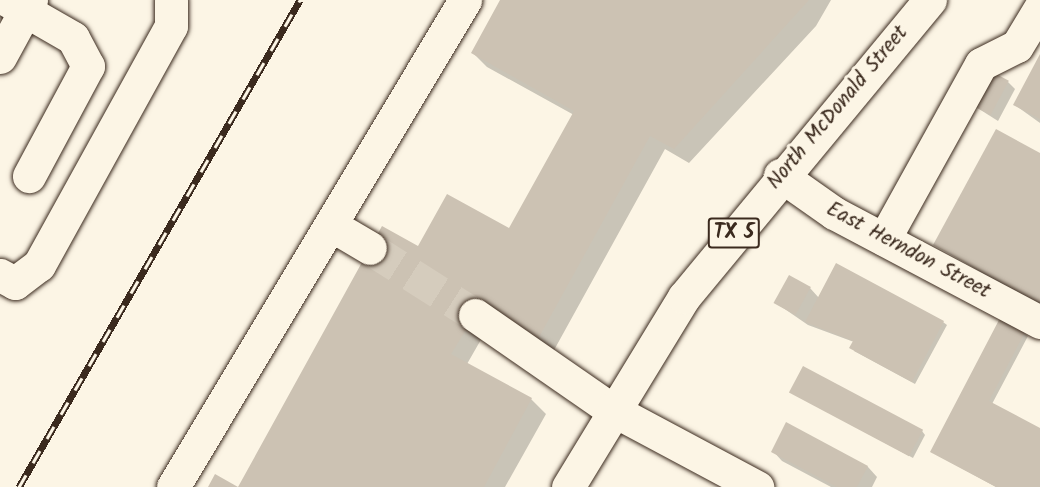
<!DOCTYPE html>
<style>
body{margin:0}
#map{position:relative;width:1040px;height:487px;overflow:hidden;background:#fcf5e5;font-family:Kalam,sans-serif}
div>[style]{position:absolute}
[style*='--x']{left:calc(var(--x)*1px);top:calc(var(--y)*1px);width:calc(var(--w)*1px);rotate:calc(var(--a)*1deg)}
.shadow>*{inset:0;background:#0003}
.building>*{inset:0;background:#ccc2b3;transform-origin:0 0}
.minor-tunnel>*{height:33px;margin-top:-16.5px;transform-origin:0;background:repeating-linear-gradient(90deg,#d5ccbd 0 33px,transparent 0 49px)}
.roads{filter:drop-shadow(0 0 2px #3b2a1e) drop-shadow(0 0 2px #3b2a1e)}
.minor>*{height:33px;margin:-16.5px;padding:0 16.5px;transform-origin:16.5px;border-radius:16.5px;background:#fcf5e5}
.major>*{height:33px;margin:-16.5px;padding:0 16.5px;transform-origin:16.5px;border-radius:16.5px;background:#fcf5e5}
.rail>*{height:7px;margin-top:-3.5px;transform-origin:0;background:repeating-linear-gradient(90deg,#fcf5e5 0 14px,#3b2a1e 0 28px);box-sizing:border-box;border-block:2px solid #3b2a1e}
span{translate:-50% -50%;white-space:nowrap;text-align:center;line-height:1.15;-webkit-text-stroke:6px #fcf5e5;paint-order:stroke}
.shield-label span{padding:2px 4px;background:#fcf5e5;border:2px solid;border-radius:4px;-webkit-text-stroke-width:0}
.shield-label{font-size:20px;color:#3b2a1e;font-weight:700}
.street-label{font-size:21px;color:#3b2a1e}
</style>
<div id="map">
<div class="shadow">
<i style="clip-path:polygon(502px 0,831px 0,816px 26px,689px 163px,665px 149px,553px 352px,494px 317px,467px 364px,531px 399px,546px 414px,505px 487px,240px 487px,419px 248px,510px 230px,574px 115px,487px 67px,473px 53px)"></i>
<i style="clip-path:polygon(1040px 57px,1040px 123px,1015px 105px)"></i>
<i style="clip-path:polygon(1008px 82px,1015px 89px,998px 121px,968px 102px)"></i>
<i style="clip-path:polygon(1040px 155px,1040px 307px,935px 245px)"></i>
<i style="clip-path:polygon(810px 288px,819px 298px,943px 322px,947px 325px,915px 384px,854px 351px,854px 342px,808px 325px,776px 303px)"></i>
<i style="clip-path:polygon(1024px 333px,1028px 336px,992px 404px,1040px 429px,1040px 487px,996px 487px,932px 452px)"></i>
<i style="clip-path:polygon(791px 392px,922px 431px,925px 435px,913px 458px)"></i>
<i style="clip-path:polygon(787px 424px,868px 467px,877px 477px,872px 487px,831px 487px,782px 461px,773px 451px)"></i>
</div>
<div class="building">
<i style="clip-path:polygon(500px 0,809px 0,674px 149px,650px 136px,538px 339px,481px 307px,475px 315px,451px 354px,532px 398px,484px 487px,208px 487px,215px 474px,238px 487px,382px 226px,418px 246px,447px 194px,509px 228px,574px 111px,471px 53px)"></i>
<i style="clip-path:polygon(1040px 54px,1040px 119px,1013px 105px)"></i>
<i style="left:985px;top:68px;width:27px;height:39px;rotate:28deg"></i>
<i style="clip-path:polygon(996px 129px,1040px 153px,1040px 303px,933px 245px)"></i>
<i style="clip-path:polygon(836px 263px,944px 321px,912px 382px,849px 348px,853px 341px,805px 322px)"></i>
<i style="left:789px;top:275px;width:25px;height:32px;rotate:29deg"></i>
<i style="clip-path:polygon(1000px 318px,1025px 332px,989px 401px,1040px 428px,1040px 487px,996px 487px,930px 452px)"></i>
<i style="left:803px;top:366px;width:136px;height:30px;rotate:28deg"></i>
<i style="clip-path:polygon(786px 422px,868px 466px,857px 487px,837px 487px,771px 452px)"></i>
</div>
<div class="minor-tunnel">
<i style="--x:370;--y:248;--w:125;--a:32.5"></i>
</div>
<div class="roads">
<div class="minor">
<i style="--x:7;--y:0;--w:76;--a:29.9"></i>
<i style="--x:73;--y:38;--w:32;--a:62"></i>
<i style="--x:88;--y:66;--w:125;--a:118.2"></i>
<i style="--x:0;--y:57;--w:65;--a:-61.5"></i>
<i style="--x:780;--y:175;--w:66;--a:35.1"></i>
<i style="--x:834;--y:213;--w:233;--a:27.9"></i>
<i style="--x:331;--y:225;--w:45;--a:30.5"></i>
<i style="--x:884;--y:239;--w:200;--a:-61"></i>
<i style="--x:981;--y:64;--w:40;--a:-26.6"></i>
<i style="--x:1017;--y:46;--w:44;--a:-58.8"></i>
<i style="--x:0;--y:275;--w:17;--a:28"></i>
<i style="--x:15;--y:283;--w:30;--a:-37"></i>
<i style="--x:39;--y:265;--w:273;--a:-61.1"></i>
<i style="--x:171;--y:26;--w:26;--a:-90"></i>
<i style="--x:475;--y:315;--w:165;--a:34.7"></i>
<i style="--x:611;--y:409;--w:166;--a:28.1"></i>
<i style="--x:173;--y:487;--w:568;--a:-59.05"></i>
</div>
<div class="major">
<i style="--x:568;--y:487;--w:223;--a:-58.6"></i>
<i style="--x:684;--y:297;--w:386;--a:-50.4"></i>
</div>
</div>
<div class="rail">
<i style="--x:19;--y:487;--w:562;--a:-60.01"></i>
</div>
<div class="shield-label">
<span style="left:734px;top:233px">TX 5</span>
</div>
<div class="street-label">
<span style="left:838px;top:108px;rotate:-50deg">North McDonald Street</span>
<span style="left:908px;top:251px;rotate:28deg">East Herndon Street</span>
</div>
</div>
